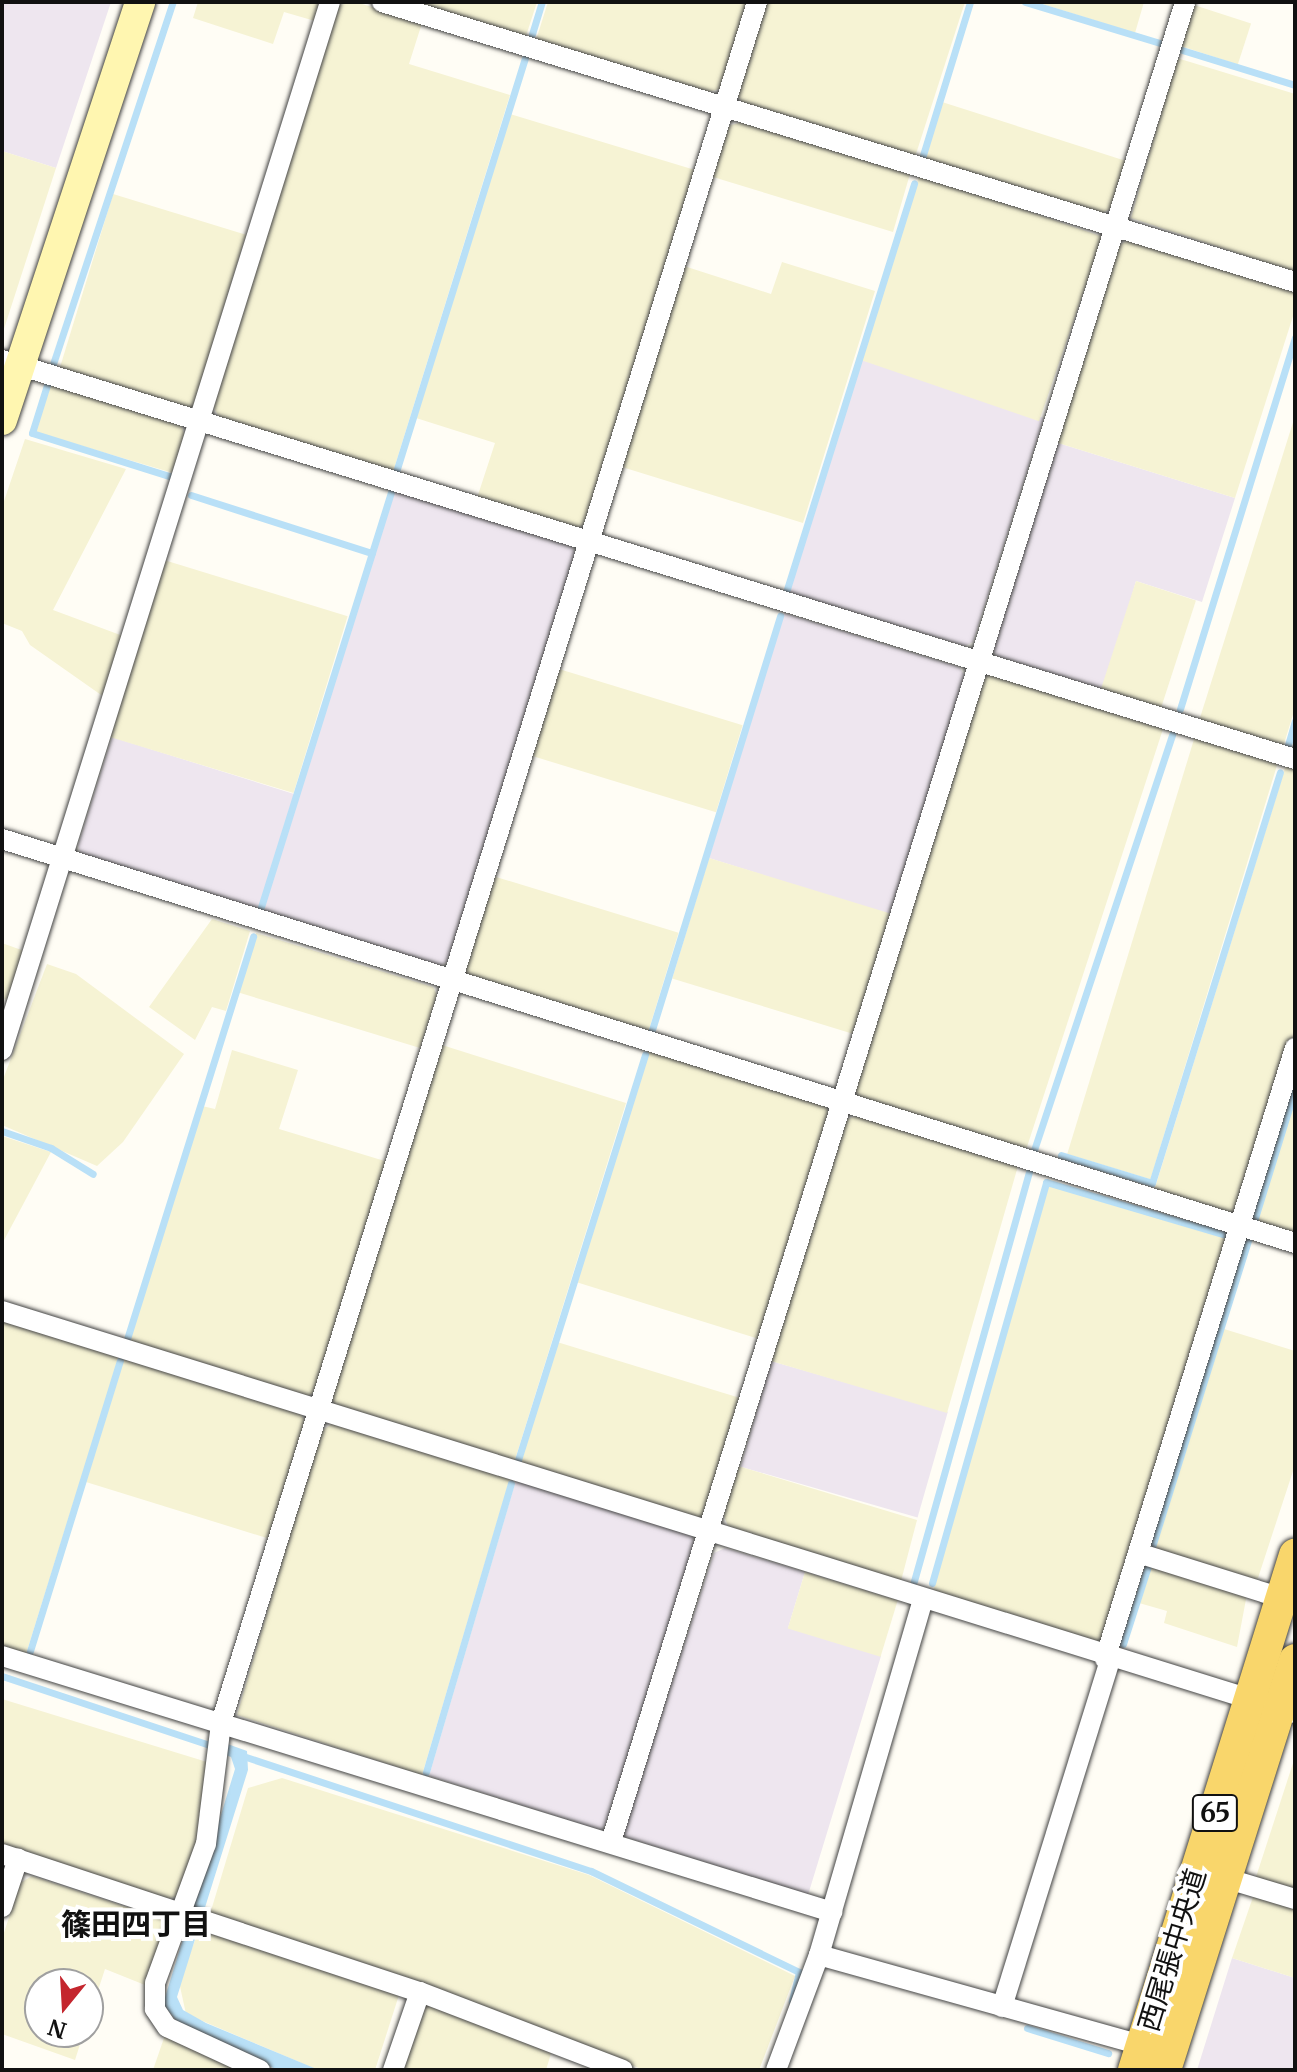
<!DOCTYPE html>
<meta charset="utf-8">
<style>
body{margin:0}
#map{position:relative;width:1297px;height:2072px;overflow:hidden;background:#fffdf5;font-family:Merriweather,"Noto Sans JP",serif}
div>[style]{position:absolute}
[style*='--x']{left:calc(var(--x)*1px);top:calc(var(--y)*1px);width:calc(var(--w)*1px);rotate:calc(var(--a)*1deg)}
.industrial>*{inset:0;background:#eee6ef;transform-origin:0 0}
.farmland>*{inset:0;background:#f6f3d4;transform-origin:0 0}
.water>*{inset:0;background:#b9e0f7}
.stream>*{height:7px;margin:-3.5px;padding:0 3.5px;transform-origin:3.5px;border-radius:3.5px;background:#b9e0f7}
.roads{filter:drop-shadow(0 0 2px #444) drop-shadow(0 0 2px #444)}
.street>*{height:20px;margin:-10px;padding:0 10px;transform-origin:10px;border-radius:10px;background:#fff}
.secondary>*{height:30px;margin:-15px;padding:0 15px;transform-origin:15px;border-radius:15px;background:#fff6b0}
.primary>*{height:32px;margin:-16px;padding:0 16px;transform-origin:16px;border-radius:16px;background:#f9d66b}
span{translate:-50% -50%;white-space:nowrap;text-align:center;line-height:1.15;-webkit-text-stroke:8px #fff;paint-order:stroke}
.shield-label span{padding:2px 6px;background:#fff;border:2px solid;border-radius:6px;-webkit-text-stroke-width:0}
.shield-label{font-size:26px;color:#111;font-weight:700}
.street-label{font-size:28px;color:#111}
.neighbourhood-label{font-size:30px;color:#111;font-weight:700}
.frame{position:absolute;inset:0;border:4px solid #111;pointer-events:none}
.north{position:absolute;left:24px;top:1968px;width:80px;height:80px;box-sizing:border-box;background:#fff;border:2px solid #a0a0a0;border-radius:50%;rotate:198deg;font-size:22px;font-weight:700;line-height:32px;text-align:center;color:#111}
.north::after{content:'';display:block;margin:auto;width:28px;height:36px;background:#c4262e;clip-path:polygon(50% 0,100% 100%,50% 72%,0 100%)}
</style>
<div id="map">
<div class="industrial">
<i style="clip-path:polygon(2px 2px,111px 2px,56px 168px,2px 151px)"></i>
<i style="clip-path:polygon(862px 360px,1044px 418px,973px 642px,965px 646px,788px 593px)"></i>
<i style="clip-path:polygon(1055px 442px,1235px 498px,1202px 602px,1136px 581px,1105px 690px,996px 656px,990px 647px)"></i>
<i style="clip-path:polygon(393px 490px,571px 545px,576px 555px,448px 961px,439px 967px,263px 912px)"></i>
<i style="clip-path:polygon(784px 613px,959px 667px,965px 676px,890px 915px,709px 858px)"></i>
<i style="clip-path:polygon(112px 737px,294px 794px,258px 910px,81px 857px,78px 845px)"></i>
<i style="left:771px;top:1361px;width:184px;height:110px;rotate:16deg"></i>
<i style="clip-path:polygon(516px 1480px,692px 1535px,696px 1548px,603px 1831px,429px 1776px)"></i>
<i style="clip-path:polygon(725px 1548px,805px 1572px,788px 1628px,881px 1656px,808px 1895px,622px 1836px,714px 1553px)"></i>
<i style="clip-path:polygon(1232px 1958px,1295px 1978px,1295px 2070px,1197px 2070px)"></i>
</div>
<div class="farmland">
<i style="clip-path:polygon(198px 2px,321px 2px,315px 21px,284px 12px,273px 44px,193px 18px)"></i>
<i style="clip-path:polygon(356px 2px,422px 23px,409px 64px,510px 95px,393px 472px,220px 419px,213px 406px,339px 5px)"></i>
<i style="clip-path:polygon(415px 2px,537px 2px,526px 36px)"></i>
<i style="clip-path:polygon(548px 2px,747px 2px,720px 89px,708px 92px,536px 40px)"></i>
<i style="clip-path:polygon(765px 2px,965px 2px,915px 157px,743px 103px,736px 94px)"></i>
<i style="clip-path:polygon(1036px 2px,1144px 2px,1135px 33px)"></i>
<i style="left:1194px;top:5px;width:60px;height:43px;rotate:18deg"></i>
<i style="clip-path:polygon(1177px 58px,1295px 94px,1295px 272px,1131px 218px)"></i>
<i style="clip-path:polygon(942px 102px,1126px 161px,1110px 209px,1100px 214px,924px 159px)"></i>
<i style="clip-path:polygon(510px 114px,695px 170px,586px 523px,576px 529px,477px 498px,495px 443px,416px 418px)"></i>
<i style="clip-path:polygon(742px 122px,910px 174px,893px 232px,713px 177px,728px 126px)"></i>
<i style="clip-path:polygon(2px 151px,56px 168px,2px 335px)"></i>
<i style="left:920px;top:174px;width:193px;height:195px;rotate:19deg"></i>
<i style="left:113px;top:194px;width:139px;height:182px;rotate:17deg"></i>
<i style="clip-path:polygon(1130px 239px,1295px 289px,1295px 310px,1235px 498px,1055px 442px,1118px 246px)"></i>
<i style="clip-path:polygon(782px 262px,875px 291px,803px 523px,622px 467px,684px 266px,771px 294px)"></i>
<i style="clip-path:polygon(51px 383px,180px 423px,185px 436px,173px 473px,35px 432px)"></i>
<i style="clip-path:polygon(1295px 416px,1295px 708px,1283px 747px,1199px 721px)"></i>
<i style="clip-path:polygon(25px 439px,126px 469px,53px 610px,123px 636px,104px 697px,30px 645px,22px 631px,2px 623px,2px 507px)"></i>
<i style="left:164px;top:560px;width:192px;height:185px;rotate:17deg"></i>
<i style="left:1136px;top:581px;width:63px;height:113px;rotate:18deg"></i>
<i style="left:559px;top:669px;width:192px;height:91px;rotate:17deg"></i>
<i style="clip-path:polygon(989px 674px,1163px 729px,1026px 1150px,857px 1096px,855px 1088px,981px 681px)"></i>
<i style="left:1195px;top:736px;width:87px;height:437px;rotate:17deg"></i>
<i style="clip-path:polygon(1286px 765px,1295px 768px,1295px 1031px,1233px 1214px,1154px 1191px)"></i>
<i style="left:709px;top:858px;width:193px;height:126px;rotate:17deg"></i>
<i style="left:493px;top:876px;width:194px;height:102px;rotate:17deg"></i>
<i style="clip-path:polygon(212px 919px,250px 931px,226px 1011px,212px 1007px,195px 1040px,149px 1007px)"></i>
<i style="clip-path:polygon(256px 933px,433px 987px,437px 995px,420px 1048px,237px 992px)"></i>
<i style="clip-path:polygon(2px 943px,27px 952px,11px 1001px,2px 998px)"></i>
<i style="clip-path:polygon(47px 964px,76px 974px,184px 1054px,123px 1142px,97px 1166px,2px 1125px,2px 1082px)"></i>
<i style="clip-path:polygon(442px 1045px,626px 1103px,514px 1463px,335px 1406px,331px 1397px)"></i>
<i style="clip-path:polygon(232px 1050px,298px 1070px,279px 1129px,388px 1162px,316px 1391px,305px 1398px,129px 1343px,202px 1106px,215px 1109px)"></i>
<i style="clip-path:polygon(648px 1051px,825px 1104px,829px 1114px,759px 1339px,576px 1282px)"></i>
<i style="clip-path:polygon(1295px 1099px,1295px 1234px,1257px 1222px)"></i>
<i style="clip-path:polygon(855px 1116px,1018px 1166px,947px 1413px,771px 1361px,846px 1120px)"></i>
<i style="clip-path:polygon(2px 1136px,51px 1152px,2px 1244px)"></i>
<i style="clip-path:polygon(1048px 1183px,1230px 1238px,1102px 1641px,1094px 1643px,933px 1592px)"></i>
<i style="clip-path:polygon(2px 1320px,119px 1357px,26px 1654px,2px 1647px)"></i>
<i style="clip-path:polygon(1224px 1329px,1295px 1351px,1295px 1465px,1258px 1578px,1250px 1582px,1154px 1552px)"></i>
<i style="left:557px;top:1342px;width:194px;height:128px;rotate:17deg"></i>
<i style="clip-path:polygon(124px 1359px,300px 1413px,307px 1424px,270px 1539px,86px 1482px)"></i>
<i style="clip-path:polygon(333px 1423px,510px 1478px,422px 1775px,237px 1715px,320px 1432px)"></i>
<i style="clip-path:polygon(738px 1466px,917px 1520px,901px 1581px,729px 1528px,723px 1514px)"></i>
<i style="clip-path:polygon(1151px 1563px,1247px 1594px,1237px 1647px,1164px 1623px,1167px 1611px,1139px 1603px)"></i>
<i style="left:805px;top:1572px;width:97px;height:59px;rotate:17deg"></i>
<i style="clip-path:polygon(2px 1699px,207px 1762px,209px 1804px,183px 1895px,166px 1899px,2px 1845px)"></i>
<i style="clip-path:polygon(1295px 1757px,1295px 1893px,1255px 1880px)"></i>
<i style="clip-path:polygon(282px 1778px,589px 1875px,795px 1976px,759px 2070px,644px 2070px,448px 1993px,210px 1914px,248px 1788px)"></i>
<i style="clip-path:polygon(32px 1876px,160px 1918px,167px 1932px,145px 1985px,105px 1969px,88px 2021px,88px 1984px,40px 1984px,40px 2032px,84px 2032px,75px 2060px,2px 2034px,2px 1939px,20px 1883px)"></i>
<i style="clip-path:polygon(1254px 1894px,1295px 1906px,1295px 1978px,1232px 1958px)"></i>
<i style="clip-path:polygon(199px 1930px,399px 1995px,375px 2070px,318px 2070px,186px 2014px,179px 1982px)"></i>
<i style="clip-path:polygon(425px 2000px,553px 2047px,546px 2070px,400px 2070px)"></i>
<i style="clip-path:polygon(165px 2035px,245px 2070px,153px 2070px)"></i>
</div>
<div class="water">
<i style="clip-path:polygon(222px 1742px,247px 1751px,248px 1770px,177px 1997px,183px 2010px,206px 2023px,319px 2070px,278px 2070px,183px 2029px,163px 2004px,235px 1769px,231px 1757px,218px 1752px)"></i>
</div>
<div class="stream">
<i style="--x:1025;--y:2;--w:141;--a:16.9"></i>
<i style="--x:532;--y:34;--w:34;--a:-73"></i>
<i style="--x:1182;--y:50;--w:118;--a:17.2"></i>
<i style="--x:923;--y:155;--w:160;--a:-72.9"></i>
<i style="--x:53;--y:364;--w:381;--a:-71.7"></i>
<i style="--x:47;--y:385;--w:50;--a:107.4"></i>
<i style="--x:32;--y:433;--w:144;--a:17.4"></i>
<i style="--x:396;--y:472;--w:433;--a:-72.7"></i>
<i style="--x:191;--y:495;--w:190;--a:17.8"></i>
<i style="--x:787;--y:589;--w:425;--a:-72.6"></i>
<i style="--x:1180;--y:709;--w:389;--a:-72.8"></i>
<i style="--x:1288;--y:745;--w:25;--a:-74"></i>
<i style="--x:261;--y:907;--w:435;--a:-72.6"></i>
<i style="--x:651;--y:1033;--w:437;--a:-72.8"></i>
<i style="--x:2;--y:1131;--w:52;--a:19.1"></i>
<i style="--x:51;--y:1148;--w:49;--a:31.8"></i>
<i style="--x:1034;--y:1150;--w:438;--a:-71.6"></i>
<i style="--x:1061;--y:1155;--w:95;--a:17.1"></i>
<i style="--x:1152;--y:1183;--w:430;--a:-72.7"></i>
<i style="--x:1255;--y:1218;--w:135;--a:-72.8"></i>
<i style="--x:127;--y:1339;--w:422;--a:-72.6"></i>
<i style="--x:518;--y:1460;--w:425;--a:-72.6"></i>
<i style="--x:1152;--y:1547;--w:322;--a:-72.6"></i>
<i style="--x:914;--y:1581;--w:426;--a:-74.3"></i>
<i style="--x:932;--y:1583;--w:417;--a:-74.1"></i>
<i style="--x:1046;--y:1182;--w:188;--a:16.4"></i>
<i style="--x:1123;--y:1644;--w:82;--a:-72.2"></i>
<i style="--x:30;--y:1651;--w:304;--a:-72.8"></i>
<i style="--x:2;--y:1676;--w:225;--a:18.4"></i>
<i style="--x:243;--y:1756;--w:367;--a:18.3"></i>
<i style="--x:591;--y:1871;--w:231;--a:25.9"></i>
<i style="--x:799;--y:1972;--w:30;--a:104"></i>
<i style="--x:426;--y:1772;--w:301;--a:-73.6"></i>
<i style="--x:1027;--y:2028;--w:85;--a:17.2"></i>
</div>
<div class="roads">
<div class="street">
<i style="--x:382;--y:2;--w:955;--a:17.05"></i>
<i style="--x:2;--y:360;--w:1353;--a:17.15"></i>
<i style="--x:2;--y:839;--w:1355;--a:17.35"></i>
<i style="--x:2;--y:1050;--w:1098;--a:-72.62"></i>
<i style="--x:2;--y:1311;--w:1354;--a:17.27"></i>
<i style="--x:1138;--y:1553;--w:151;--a:17.4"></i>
<i style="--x:2;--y:1656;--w:869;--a:17.14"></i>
<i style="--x:1105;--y:1659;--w:640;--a:-72.73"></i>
<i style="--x:611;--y:1842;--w:1927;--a:-72.67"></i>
<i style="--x:2;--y:1854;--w:440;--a:18.3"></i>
<i style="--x:420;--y:1992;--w:83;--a:109.1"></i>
<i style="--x:1225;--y:1878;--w:73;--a:16.7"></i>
<i style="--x:2;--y:1907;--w:51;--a:-71.6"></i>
<i style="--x:819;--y:1955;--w:335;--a:15.6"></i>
<i style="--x:420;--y:1992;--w:217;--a:21"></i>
<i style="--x:1002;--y:2007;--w:363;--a:-72.7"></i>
<i style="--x:260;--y:2070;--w:102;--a:-155.2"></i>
<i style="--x:167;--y:2027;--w:22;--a:-124"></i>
<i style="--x:155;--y:2009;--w:26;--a:-90"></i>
<i style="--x:155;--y:1983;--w:148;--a:-69.9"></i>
<i style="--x:206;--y:1844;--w:122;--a:-82.9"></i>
<i style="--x:221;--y:1723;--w:1803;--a:-72.7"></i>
<i style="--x:776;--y:2070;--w:123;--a:-69.5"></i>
<i style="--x:819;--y:1955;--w:368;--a:-73.7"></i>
</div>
<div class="secondary">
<i style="--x:2;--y:420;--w:440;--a:-71.7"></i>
</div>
<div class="primary">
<i style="--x:1134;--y:2070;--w:540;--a:-72.64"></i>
<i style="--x:1165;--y:2070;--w:430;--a:-72.4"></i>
</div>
</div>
<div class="shield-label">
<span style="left:1215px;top:1813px">65</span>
</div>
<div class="street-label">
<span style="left:1172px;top:1950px;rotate:-73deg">西尾張中央道</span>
</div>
<div class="neighbourhood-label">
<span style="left:136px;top:1924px">篠田四丁目</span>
</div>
<div class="frame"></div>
<div class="north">N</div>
</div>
